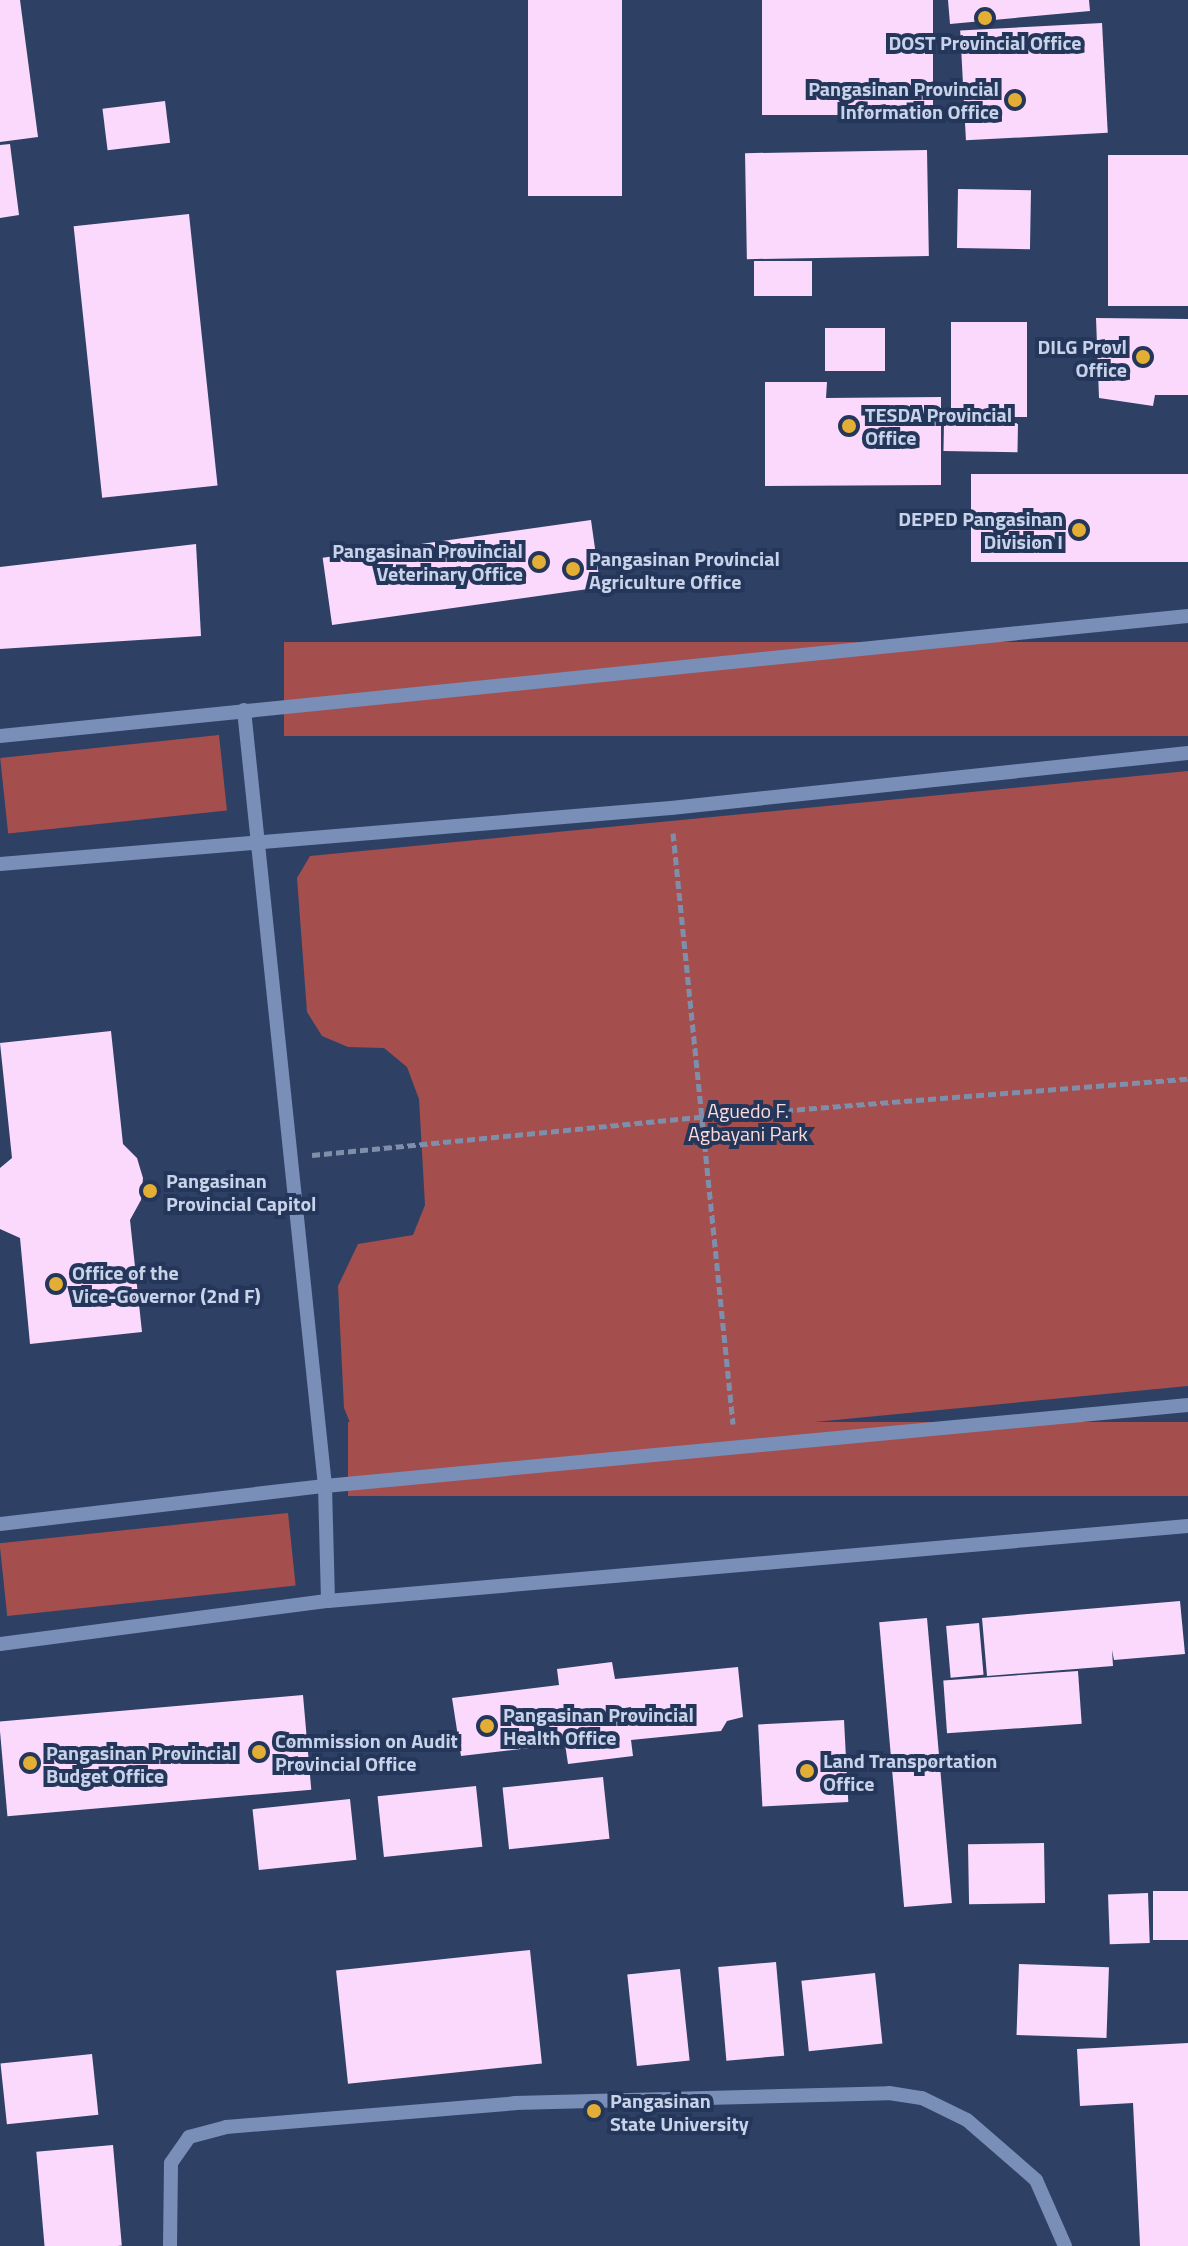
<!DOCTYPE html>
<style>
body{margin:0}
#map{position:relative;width:1188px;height:2246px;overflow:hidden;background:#2e4165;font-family:"Titillium Web",sans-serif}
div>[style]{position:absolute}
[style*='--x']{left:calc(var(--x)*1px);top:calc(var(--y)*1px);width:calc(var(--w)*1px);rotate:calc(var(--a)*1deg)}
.green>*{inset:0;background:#a44f4d;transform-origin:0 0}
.building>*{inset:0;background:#fad9fd;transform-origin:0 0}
.path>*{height:5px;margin-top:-2.5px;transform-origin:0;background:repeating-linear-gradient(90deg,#7f8eab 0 8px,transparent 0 12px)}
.minor>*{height:14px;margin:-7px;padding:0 7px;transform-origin:7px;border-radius:7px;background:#798fb8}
.dots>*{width:22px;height:22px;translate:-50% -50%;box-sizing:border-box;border:4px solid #24365a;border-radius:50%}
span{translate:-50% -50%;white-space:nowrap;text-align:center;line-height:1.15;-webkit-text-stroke:8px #24365a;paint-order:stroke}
.poi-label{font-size:20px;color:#c8d3ea;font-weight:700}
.right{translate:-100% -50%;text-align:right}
.left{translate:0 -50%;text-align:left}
.park-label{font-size:20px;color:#fbdbd8}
</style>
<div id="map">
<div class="green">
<i style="left:1188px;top:642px;width:94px;height:904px;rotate:90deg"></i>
<i style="left:219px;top:735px;width:76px;height:220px;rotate:84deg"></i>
<i style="clip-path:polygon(1188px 771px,1188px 1386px,389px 1463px,361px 1449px,344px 1408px,338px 1286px,358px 1244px,413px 1235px,425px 1205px,419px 1099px,407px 1067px,384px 1048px,348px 1047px,322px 1036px,307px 1012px,297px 878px,310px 856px)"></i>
<i style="left:1188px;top:1422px;width:74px;height:840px;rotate:90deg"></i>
<i style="left:288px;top:1513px;width:73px;height:290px;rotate:84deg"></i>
</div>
<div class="building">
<i style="clip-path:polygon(0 0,20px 0,38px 137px,0 142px)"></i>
<i style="left:528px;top:0;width:94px;height:196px"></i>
<i style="left:762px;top:0;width:171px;height:115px"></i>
<i style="clip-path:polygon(948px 0,1089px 0,1090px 11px,950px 24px)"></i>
<i style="left:1102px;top:23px;width:110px;height:142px;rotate:87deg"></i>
<i style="left:165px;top:101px;width:42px;height:63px;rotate:83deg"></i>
<i style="clip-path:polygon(10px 144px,19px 215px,0 218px,0 145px)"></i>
<i style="left:927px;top:150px;width:106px;height:182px;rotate:89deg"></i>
<i style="left:1188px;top:155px;width:151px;height:80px;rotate:90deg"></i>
<i style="left:958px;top:189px;width:73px;height:59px;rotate:1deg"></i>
<i style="left:189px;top:214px;width:273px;height:116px;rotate:84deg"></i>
<i style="left:812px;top:261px;width:35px;height:58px;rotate:90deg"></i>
<i style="clip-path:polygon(1096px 318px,1188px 319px,1188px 395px,1155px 395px,1153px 406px,1099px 398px)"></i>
<i style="left:951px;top:322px;width:76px;height:95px"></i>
<i style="left:825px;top:328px;width:60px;height:43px"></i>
<i style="clip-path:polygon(765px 382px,827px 382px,826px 398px,941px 397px,941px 485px,765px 486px)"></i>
<i style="left:944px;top:422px;width:74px;height:29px;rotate:1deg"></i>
<i style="left:971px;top:474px;width:217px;height:88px"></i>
<i style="left:591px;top:520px;width:68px;height:271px;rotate:82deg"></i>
<i style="clip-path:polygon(196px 544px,201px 636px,0 649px,0 567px)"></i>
<i style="clip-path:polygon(111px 1031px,123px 1144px,137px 1158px,143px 1178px,141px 1200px,130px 1220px,142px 1332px,30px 1344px,20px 1238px,0 1229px,0 1168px,12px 1158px,0 1043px)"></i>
<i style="clip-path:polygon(1180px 1601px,1185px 1654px,1114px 1660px,1112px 1650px,1113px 1666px,987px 1676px,982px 1618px)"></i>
<i style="left:927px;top:1618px;width:286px;height:48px;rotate:85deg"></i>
<i style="left:979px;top:1623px;width:52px;height:33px;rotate:85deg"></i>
<i style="clip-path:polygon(612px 1662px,615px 1679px,738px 1667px,743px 1717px,727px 1721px,721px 1731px,631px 1740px,633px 1756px,568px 1764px,565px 1744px,461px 1756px,452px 1698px,559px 1685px,557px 1669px)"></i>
<i style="left:1078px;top:1671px;width:53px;height:135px;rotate:86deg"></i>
<i style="left:303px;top:1695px;width:95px;height:305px;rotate:85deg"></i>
<i style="left:844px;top:1720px;width:82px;height:86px;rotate:87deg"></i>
<i style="left:603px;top:1777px;width:62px;height:101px;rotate:84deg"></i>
<i style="left:476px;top:1786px;width:61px;height:99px;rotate:84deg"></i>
<i style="left:350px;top:1799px;width:61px;height:98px;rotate:84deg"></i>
<i style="left:1044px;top:1843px;width:60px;height:76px;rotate:89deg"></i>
<i style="left:1188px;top:1891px;width:49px;height:35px;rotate:90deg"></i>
<i style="left:1148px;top:1893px;width:50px;height:40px;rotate:88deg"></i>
<i style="left:530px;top:1950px;width:114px;height:195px;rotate:84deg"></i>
<i style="left:776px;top:1962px;width:94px;height:58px;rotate:85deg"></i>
<i style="left:1019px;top:1964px;width:90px;height:71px;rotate:2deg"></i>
<i style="left:680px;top:1969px;width:92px;height:53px;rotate:84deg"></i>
<i style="left:875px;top:1973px;width:71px;height:74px;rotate:84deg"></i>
<i style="clip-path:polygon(1188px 2043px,1188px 2246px,1140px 2246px,1133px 2103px,1080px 2106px,1077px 2049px)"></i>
<i style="left:92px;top:2054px;width:61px;height:92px;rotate:84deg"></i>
<i style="left:113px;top:2145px;width:101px;height:77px;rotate:85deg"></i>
</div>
<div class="path">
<i style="--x:673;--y:833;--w:594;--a:84.2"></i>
<i style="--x:312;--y:1155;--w:391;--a:-5.6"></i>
<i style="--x:701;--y:1117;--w:488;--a:-4.5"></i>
</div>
<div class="minor">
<i style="--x:244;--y:710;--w:780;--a:84.04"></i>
<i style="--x:325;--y:1486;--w:115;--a:88.5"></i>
<i style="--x:0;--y:736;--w:1194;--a:-5.77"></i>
<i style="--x:0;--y:864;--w:673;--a:-4.77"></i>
<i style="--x:671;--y:808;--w:520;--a:-6.07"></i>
<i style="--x:0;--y:1524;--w:327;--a:-6.7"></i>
<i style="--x:325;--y:1486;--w:867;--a:-5.36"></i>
<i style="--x:0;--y:1644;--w:331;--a:-7.5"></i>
<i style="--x:328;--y:1601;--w:863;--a:-4.98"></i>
<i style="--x:170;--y:2246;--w:83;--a:-89.3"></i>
<i style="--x:171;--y:2163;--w:32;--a:-55"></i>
<i style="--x:189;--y:2137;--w:38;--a:-15"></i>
<i style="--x:226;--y:2127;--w:290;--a:-4.7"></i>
<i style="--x:515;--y:2103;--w:374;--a:-1.5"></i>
<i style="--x:889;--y:2093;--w:33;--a:9"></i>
<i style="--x:922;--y:2098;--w:50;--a:26.1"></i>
<i style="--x:967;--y:2120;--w:91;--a:41"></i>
<i style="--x:1036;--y:2180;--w:72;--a:66.3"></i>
</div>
<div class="dots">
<i style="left:985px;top:18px;background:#e3ae35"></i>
<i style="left:1015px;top:100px;background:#e3ae35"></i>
<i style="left:1143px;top:357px;background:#e3ae35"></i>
<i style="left:849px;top:426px;background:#e3ae35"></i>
<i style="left:1079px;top:530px;background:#e3ae35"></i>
<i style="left:539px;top:562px;background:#e3ae35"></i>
<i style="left:573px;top:569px;background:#e3ae35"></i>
<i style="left:150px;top:1191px;background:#e3ae35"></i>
<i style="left:56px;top:1284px;background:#e3ae35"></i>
<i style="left:487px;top:1726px;background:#e3ae35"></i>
<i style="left:259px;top:1752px;background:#e3ae35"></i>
<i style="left:30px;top:1763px;background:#e3ae35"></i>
<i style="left:807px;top:1771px;background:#e3ae35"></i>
<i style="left:594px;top:2111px;background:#e3ae35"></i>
</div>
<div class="poi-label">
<span style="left:985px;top:42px">DOST Provincial Office</span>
<span class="right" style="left:999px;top:100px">Pangasinan Provincial<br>Information Office</span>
<span class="right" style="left:1127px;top:358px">DILG Provl<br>Office</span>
<span class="left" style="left:865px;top:426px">TESDA Provincial<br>Office</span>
<span class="right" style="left:1063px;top:530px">DEPED Pangasinan<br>Division I</span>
<span class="right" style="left:523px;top:562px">Pangasinan Provincial<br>Veterinary Office</span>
<span class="left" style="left:589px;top:570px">Pangasinan Provincial<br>Agriculture Office</span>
<span class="left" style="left:166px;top:1192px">Pangasinan<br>Provincial Capitol</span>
<span class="left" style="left:72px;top:1284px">Office of the<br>Vice-Governor (2nd F)</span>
<span class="left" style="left:503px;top:1726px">Pangasinan Provincial<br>Health Office</span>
<span class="left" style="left:275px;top:1752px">Commission on Audit<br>Provincial Office</span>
<span class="left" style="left:46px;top:1764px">Pangasinan Provincial<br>Budget Office</span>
<span class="left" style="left:823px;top:1772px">Land Transportation<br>Office</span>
<span class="left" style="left:610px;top:2112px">Pangasinan<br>State University</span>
</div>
<div class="park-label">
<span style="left:748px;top:1122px">Aguedo F.<br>Agbayani Park</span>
</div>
</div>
